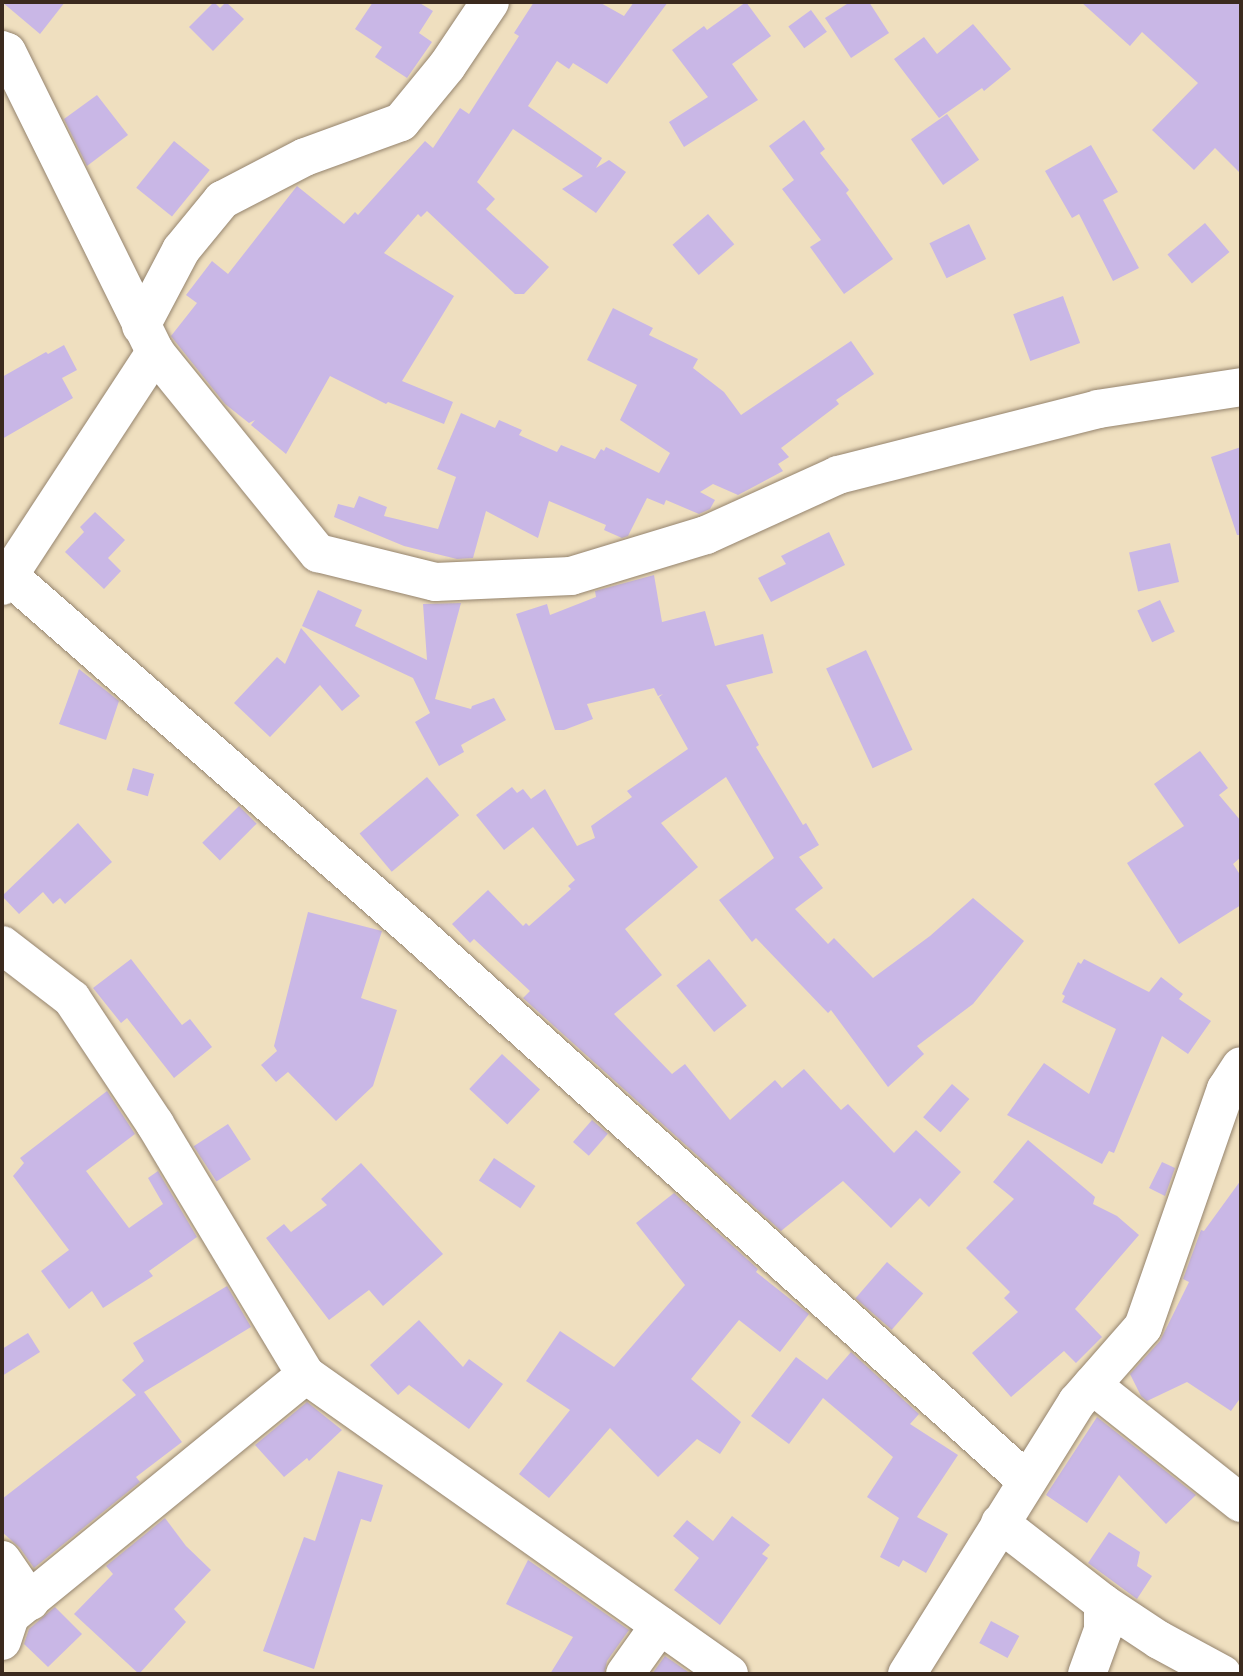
<!DOCTYPE html>
<style>
body{margin:0}
#map{position:relative;width:1243px;height:1676px;overflow:hidden;background:#efdfbf;font-family:"Libre Caslon Text",serif}
div>[style]{position:absolute}
[style*='--x']{left:calc(var(--x)*1px);top:calc(var(--y)*1px);width:calc(var(--w)*1px);rotate:calc(var(--a)*1deg)}
.building>*{inset:0;background:#c9b7e6;transform-origin:0 0}
.roads{filter:drop-shadow(0 0 2px #95846e) drop-shadow(0 0 2px #95846e)}
.minor>*{height:38px;margin:-19px;padding:0 19px;transform-origin:19px;border-radius:19px;background:#fff}
span{translate:-50% -50%;white-space:nowrap;text-align:center;line-height:1.15;-webkit-text-stroke:5px #fbf7ec;paint-order:stroke}
.frame{position:absolute;inset:0;border:4px solid #3b2a1e;pointer-events:none}
</style>
<div id="map">
<div class="building">
<i style="clip-path:polygon(2px 2px,65px 2px,40px 34px)"></i>
<i style="clip-path:polygon(214px 2px,220px 8px,226px 2px,244px 19px,213px 51px,189px 27px)"></i>
<i style="clip-path:polygon(373px 2px,418px 2px,433px 11px,419px 33px,432px 42px,407px 78px,375px 57px,382px 47px,355px 29px)"></i>
<i style="clip-path:polygon(534px 2px,599px 2px,624px 16px,634px 2px,668px 2px,607px 84px,573px 63px,569px 69px,557px 61px,528px 106px,602px 158px,596px 168px,609px 160px,626px 172px,596px 213px,562px 189px,583px 176px,513px 129px,477px 182px,495px 199px,486px 209px,549px 267px,524px 294px,515px 294px,427px 211px,421px 217px,418px 214px,384px 253px,454px 296px,402px 381px,453px 402px,444px 424px,388px 402px,386px 404px,330px 376px,286px 454px,251px 425px,255px 420px,249px 423px,225px 404px,174px 340px,171px 336px,197px 303px,186px 295px,212px 261px,228px 274px,297px 186px,344px 224px,355px 212px,358px 215px,425px 141px,433px 148px,460px 108px,469px 114px,519px 36px,514px 33px)"></i>
<i style="clip-path:polygon(746px 2px,771px 36px,732px 64px,758px 100px,684px 147px,669px 122px,708px 97px,672px 50px,704px 26px,707px 30px)"></i>
<i style="clip-path:polygon(850px 2px,869px 2px,889px 33px,851px 58px,825px 18px)"></i>
<i style="clip-path:polygon(1081px 2px,1241px 2px,1241px 174px,1215px 148px,1194px 170px,1152px 130px,1198px 83px,1142px 32px,1130px 46px)"></i>
<i style="left:811px;top:10px;width:27px;height:28px;rotate:54deg"></i>
<i style="clip-path:polygon(973px 24px,1011px 69px,984px 91px,982px 88px,939px 118px,894px 59px,924px 37px,937px 54px)"></i>
<i style="clip-path:polygon(97px 95px,128px 135px,87px 166px,64px 119px)"></i>
<i style="left:947px;top:114px;width:56px;height:44px;rotate:55deg"></i>
<i style="clip-path:polygon(804px 120px,825px 149px,820px 153px,849px 190px,846px 193px,893px 259px,844px 294px,810px 247px,821px 240px,782px 189px,794px 180px,769px 146px)"></i>
<i style="left:174px;top:141px;width:46px;height:60px;rotate:39deg"></i>
<i style="clip-path:polygon(1091px 145px,1118px 192px,1103px 200px,1139px 268px,1113px 281px,1079px 214px,1072px 218px,1045px 171px)"></i>
<i style="left:708px;top:214px;width:40px;height:47px;rotate:49deg"></i>
<i style="left:1205px;top:223px;width:38px;height:49px;rotate:50deg"></i>
<i style="left:969px;top:224px;width:39px;height:44px;rotate:64deg"></i>
<i style="left:1063px;top:296px;width:50px;height:53px;rotate:70deg"></i>
<i style="clip-path:polygon(613px 308px,653px 328px,649px 335px,698px 359px,693px 368px,724px 392px,741px 415px,851px 341px,874px 374px,836px 400px,839px 404px,781px 448px,789px 457px,778px 464px,783px 471px,738px 495px,713px 484px,700px 492px,715px 500px,710px 509px,699px 514px,666px 500px,664px 505px,647px 498px,628px 536px,622px 538px,604px 530px,606px 525px,549px 501px,538px 538px,486px 511px,473px 558px,457px 559px,404px 546px,334px 517px,338px 504px,354px 508px,359px 496px,387px 507px,384px 516px,438px 529px,456px 477px,437px 469px,461px 413px,495px 428px,499px 420px,522px 430px,519px 435px,557px 452px,561px 445px,595px 459px,601px 449px,604px 451px,606px 447px,659px 473px,670px 453px,620px 420px,637px 385px,587px 360px)"></i>
<i style="clip-path:polygon(64px 345px,77px 370px,62px 378px,73px 398px,2px 439px,2px 377px,46px 352px,48px 354px)"></i>
<i style="clip-path:polygon(1241px 447px,1241px 535px,1237px 535px,1211px 457px)"></i>
<i style="clip-path:polygon(95px 512px,125px 540px,108px 558px,121px 571px,104px 589px,65px 552px,84px 532px,80px 527px)"></i>
<i style="clip-path:polygon(829px 532px,845px 565px,771px 602px,758px 578px,786px 564px,781px 556px)"></i>
<i style="left:1170px;top:543px;width:40px;height:42px;rotate:77deg"></i>
<i style="clip-path:polygon(654px 575px,662px 622px,705px 611px,715px 646px,763px 634px,773px 673px,726px 685px,759px 745px,756px 747px,803px 825px,806px 823px,819px 845px,799px 857px,823px 888px,795px 909px,828px 944px,834px 938px,873px 978px,930px 936px,973px 898px,1024px 941px,973px 1004px,917px 1046px,924px 1054px,888px 1087px,831px 1010px,828px 1013px,756px 938px,752px 942px,719px 900px,774px 858px,726px 777px,661px 823px,698px 867px,625px 929px,662px 975px,614px 1014px,672px 1074px,685px 1064px,730px 1120px,775px 1080px,782px 1088px,804px 1069px,841px 1110px,848px 1104px,894px 1153px,916px 1130px,961px 1172px,929px 1207px,920px 1198px,891px 1228px,843px 1181px,781px 1231px,523px 998px,530px 991px,474px 939px,470px 943px,452px 924px,488px 890px,523px 926px,526px 923px,529px 926px,571px 889px,568px 886px,575px 880px,533px 827px,504px 850px,476px 815px,512px 787px,517px 793px,523px 789px,531px 799px,545px 789px,577px 846px,595px 838px,591px 826px,632px 797px,627px 791px,688px 749px,659px 697px,663px 694px,658px 696px,654px 688px,587px 704px,593px 719px,564px 730px,555px 730px,516px 614px,547px 604px,550px 615px,596px 597px,595px 591px)"></i>
<i style="clip-path:polygon(318px 590px,362px 610px,355px 626px,427px 660px,423px 604px,461px 603px,435px 699px,471px 709px,472px 706px,494px 698px,506px 720px,461px 745px,464px 752px,439px 766px,415px 722px,430px 713px,413px 678px,302px 626px)"></i>
<i style="left:1160px;top:600px;width:35px;height:25px;rotate:65deg"></i>
<i style="clip-path:polygon(301px 628px,360px 696px,342px 711px,320px 685px,270px 737px,234px 703px,277px 657px,285px 664px)"></i>
<i style="left:866px;top:650px;width:110px;height:44px;rotate:65deg"></i>
<i style="clip-path:polygon(79px 669px,119px 701px,106px 740px,59px 724px)"></i>
<i style="clip-path:polygon(1200px 751px,1228px 788px,1219px 795px,1241px 821px,1241px 857px,1233px 864px,1241px 876px,1241px 905px,1179px 944px,1127px 863px,1184px 826px,1154px 784px)"></i>
<i style="left:133px;top:768px;width:22px;height:23px;rotate:16deg"></i>
<i style="left:427px;top:777px;width:50px;height:88px;rotate:50deg"></i>
<i style="left:239px;top:806px;width:25px;height:52px;rotate:45deg"></i>
<i style="clip-path:polygon(78px 823px,112px 862px,65px 904px,60px 898px,53px 904px,43px 892px,19px 914px,2px 896px)"></i>
<i style="clip-path:polygon(308px 912px,382px 931px,361px 998px,397px 1010px,373px 1086px,336px 1121px,288px 1072px,276px 1082px,261px 1065px,277px 1051px,274px 1046px)"></i>
<i style="clip-path:polygon(131px 959px,182px 1025px,190px 1019px,212px 1047px,174px 1078px,127px 1018px,121px 1023px,93px 988px)"></i>
<i style="left:709px;top:959px;width:60px;height:42px;rotate:51deg"></i>
<i style="clip-path:polygon(1084px 959px,1149px 992px,1161px 977px,1183px 994px,1179px 999px,1211px 1021px,1188px 1054px,1162px 1036px,1114px 1153px,1109px 1151px,1102px 1164px,1007px 1115px,1044px 1063px,1089px 1094px,1116px 1029px,1062px 1002px,1065px 996px,1062px 994px,1078px 962px,1081px 964px)"></i>
<i style="left:502px;top:1054px;width:52px;height:48px;rotate:43deg"></i>
<i style="left:952px;top:1084px;width:23px;height:44px;rotate:41deg"></i>
<i style="clip-path:polygon(107px 1091px,135px 1134px,86px 1171px,129px 1228px,163px 1204px,148px 1178px,158px 1171px,197px 1237px,149px 1271px,153px 1276px,103px 1308px,92px 1291px,69px 1309px,41px 1271px,69px 1250px,13px 1176px,24px 1163px,20px 1158px)"></i>
<i style="left:592px;top:1120px;width:21px;height:29px;rotate:41deg"></i>
<i style="left:228px;top:1124px;width:42px;height:41px;rotate:57deg"></i>
<i style="clip-path:polygon(1028px 1140px,1095px 1197px,1093px 1204px,1117px 1216px,1139px 1235px,1075px 1309px,1102px 1337px,1076px 1363px,1064px 1351px,1011px 1397px,972px 1353px,1018px 1312px,1004px 1298px,1010px 1292px,966px 1248px,1014px 1199px,993px 1182px)"></i>
<i style="left:494px;top:1158px;width:50px;height:27px;rotate:34deg"></i>
<i style="clip-path:polygon(1162px 1162px,1175px 1168px,1165px 1196px,1149px 1188px)"></i>
<i style="clip-path:polygon(361px 1163px,443px 1254px,383px 1306px,369px 1290px,329px 1320px,266px 1238px,284px 1224px,291px 1232px,327px 1205px,321px 1199px)"></i>
<i style="clip-path:polygon(1241px 1180px,1241px 1397px,1231px 1411px,1187px 1382px,1147px 1401px,1141px 1396px,1130px 1374px,1160px 1341px,1189px 1282px,1183px 1279px,1201px 1230px,1204px 1231px)"></i>
<i style="clip-path:polygon(674px 1193px,758px 1269px,756px 1272px,809px 1314px,780px 1352px,739px 1320px,691px 1379px,741px 1422px,720px 1454px,697px 1439px,658px 1477px,610px 1428px,549px 1498px,519px 1474px,570px 1410px,526px 1381px,560px 1331px,614px 1367px,685px 1285px,636px 1223px)"></i>
<i style="left:887px;top:1262px;width:48px;height:48px;rotate:41deg"></i>
<i style="clip-path:polygon(227px 1286px,251px 1327px,144px 1392px,182px 1442px,136px 1477px,140px 1482px,34px 1568px,20px 1548px,2px 1532px,2px 1499px,136px 1395px,122px 1380px,144px 1361px,133px 1343px)"></i>
<i style="clip-path:polygon(419px 1320px,463px 1367px,469px 1359px,503px 1384px,469px 1429px,409px 1385px,398px 1395px,370px 1365px)"></i>
<i style="clip-path:polygon(28px 1333px,40px 1352px,2px 1376px,2px 1349px)"></i>
<i style="clip-path:polygon(851px 1352px,919px 1414px,910px 1424px,958px 1455px,917px 1517px,948px 1534px,926px 1573px,903px 1560px,899px 1567px,880px 1557px,899px 1518px,867px 1497px,893px 1457px,823px 1398px,789px 1444px,751px 1416px,796px 1357px,827px 1380px)"></i>
<i style="clip-path:polygon(307px 1402px,342px 1430px,309px 1461px,307px 1458px,284px 1477px,255px 1445px)"></i>
<i style="clip-path:polygon(1097px 1417px,1196px 1495px,1166px 1524px,1119px 1475px,1087px 1523px,1046px 1495px)"></i>
<i style="clip-path:polygon(338px 1471px,383px 1485px,371px 1522px,361px 1519px,314px 1669px,263px 1651px,304px 1537px,315px 1541px)"></i>
<i style="clip-path:polygon(732px 1516px,770px 1545px,762px 1554px,768px 1558px,720px 1625px,674px 1590px,699px 1558px,673px 1536px,687px 1520px,713px 1541px)"></i>
<i style="clip-path:polygon(165px 1518px,186px 1546px,211px 1570px,174px 1609px,186px 1622px,139px 1674px,74px 1614px,113px 1574px,106px 1566px)"></i>
<i style="clip-path:polygon(1109px 1532px,1140px 1552px,1137px 1566px,1152px 1576px,1137px 1599px,1088px 1563px)"></i>
<i style="clip-path:polygon(528px 1560px,629px 1630px,607px 1661px,604px 1674px,550px 1674px,573px 1637px,506px 1604px)"></i>
<i style="clip-path:polygon(55px 1607px,82px 1634px,48px 1667px,24px 1644px,29px 1629px)"></i>
<i style="left:991px;top:1621px;width:32px;height:25px;rotate:28deg"></i>
<i style="clip-path:polygon(665px 1656px,691px 1674px,652px 1674px)"></i>
</div>
<div class="roads">
<div class="minor">
<i style="--x:2;--y:50;--w:5;--a:22"></i>
<i style="--x:7;--y:52;--w:335;--a:63.7"></i>
<i style="--x:155;--y:352;--w:259;--a:51"></i>
<i style="--x:318;--y:553;--w:121;--a:13.9"></i>
<i style="--x:435;--y:582;--w:136;--a:-2.5"></i>
<i style="--x:571;--y:576;--w:141;--a:-16.9"></i>
<i style="--x:706;--y:535;--w:145;--a:-24.4"></i>
<i style="--x:838;--y:475;--w:268;--a:-14.2"></i>
<i style="--x:1098;--y:409;--w:145;--a:-8.7"></i>
<i style="--x:141;--y:326;--w:86;--a:-62.2"></i>
<i style="--x:181;--y:250;--w:65;--a:-50.6"></i>
<i style="--x:222;--y:200;--w:93;--a:-27.4"></i>
<i style="--x:305;--y:157;--w:102;--a:-20"></i>
<i style="--x:401;--y:122;--w:72;--a:-50.6"></i>
<i style="--x:447;--y:66;--w:77;--a:-56.1"></i>
<i style="--x:8;--y:575;--w:541;--a:41.18"></i>
<i style="--x:415;--y:931;--w:823;--a:41.95"></i>
<i style="--x:2;--y:586;--w:280;--a:-56.8"></i>
<i style="--x:2;--y:945;--w:88;--a:37.6"></i>
<i style="--x:72;--y:999;--w:150;--a:56.4"></i>
<i style="--x:155;--y:1124;--w:293;--a:59"></i>
<i style="--x:306;--y:1375;--w:518;--a:35.25"></i>
<i style="--x:1092;--y:1385;--w:190;--a:38.4"></i>
<i style="--x:1000;--y:1523;--w:130;--a:37.8"></i>
<i style="--x:1103;--y:1603;--w:67;--a:33.5"></i>
<i style="--x:1159;--y:1640;--w:72;--a:28.4"></i>
<i style="--x:2;--y:1560;--w:50;--a:55.7"></i>
<i style="--x:2;--y:1641;--w:26;--a:-72"></i>
<i style="--x:10;--y:1616;--w:382;--a:-39.2"></i>
<i style="--x:625;--y:1674;--w:60;--a:-54.5"></i>
<i style="--x:907;--y:1674;--w:321;--a:-58"></i>
<i style="--x:1077;--y:1402;--w:100;--a:-48.7"></i>
<i style="--x:1143;--y:1327;--w:252;--a:-70.8"></i>
<i style="--x:1226;--y:1089;--w:27;--a:-57"></i>
<i style="--x:1087;--y:1674;--w:47;--a:-70"></i>
<i style="--x:1103;--y:1630;--w:27;--a:-90"></i>
</div>
</div>
<div class="frame"></div>
</div>
